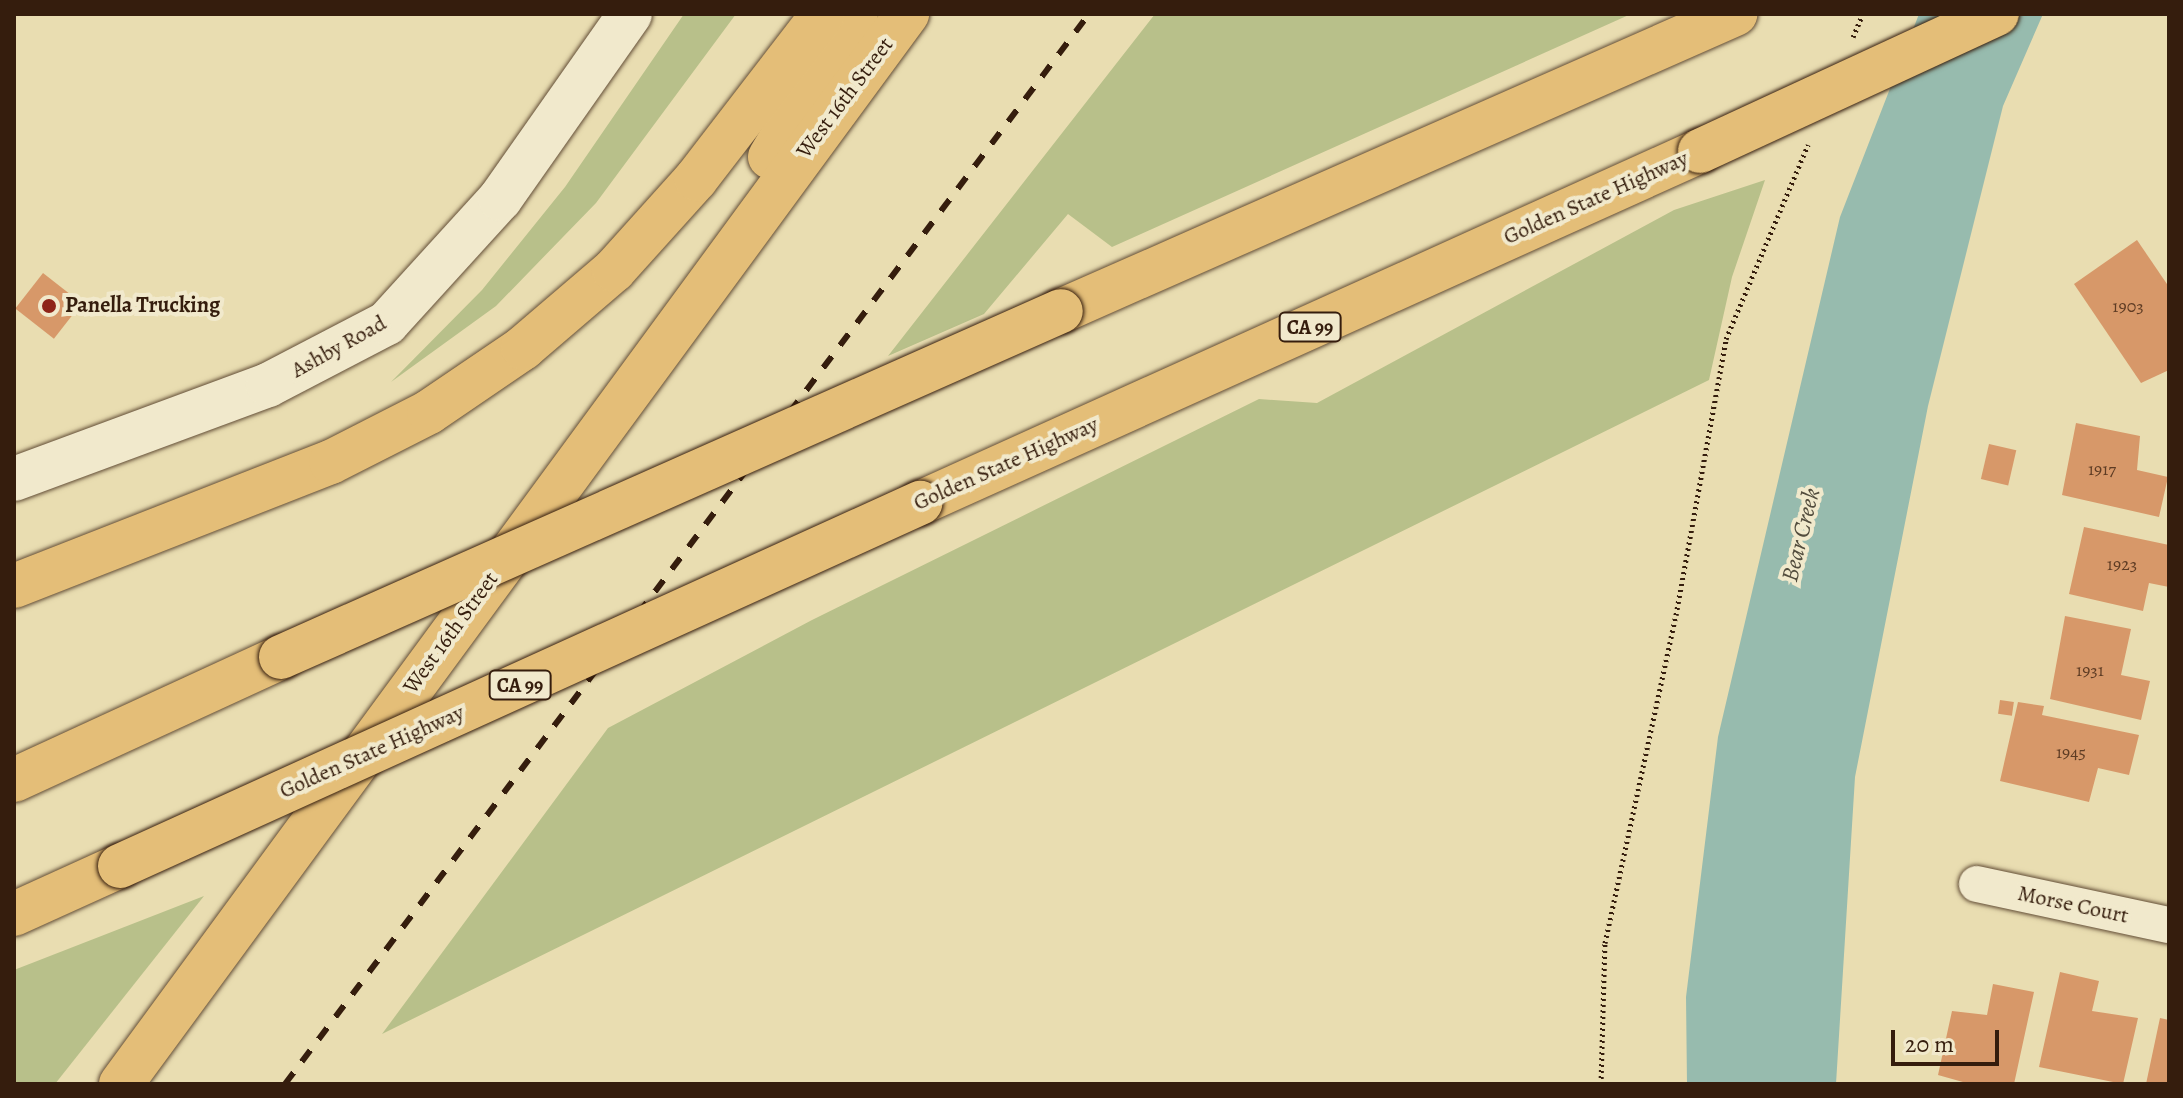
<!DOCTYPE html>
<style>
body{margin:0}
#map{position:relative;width:2183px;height:1098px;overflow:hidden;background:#e9ddb1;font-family:Alegreya,serif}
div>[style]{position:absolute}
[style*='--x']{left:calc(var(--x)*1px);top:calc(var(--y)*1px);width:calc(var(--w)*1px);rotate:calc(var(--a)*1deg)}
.green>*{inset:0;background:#b8c08a}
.water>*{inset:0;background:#97bbae}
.building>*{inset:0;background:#d79869;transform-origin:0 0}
.path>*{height:5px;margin-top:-2.5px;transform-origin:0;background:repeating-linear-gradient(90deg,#351d0d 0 2px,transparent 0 6px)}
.roads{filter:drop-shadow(0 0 2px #624d36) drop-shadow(0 0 2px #624d36)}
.minor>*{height:36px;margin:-18px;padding:0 18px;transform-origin:18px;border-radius:18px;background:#f1e9cc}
.secondary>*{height:44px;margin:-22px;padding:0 22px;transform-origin:22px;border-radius:22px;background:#f1e9cc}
.primary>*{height:44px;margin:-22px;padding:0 22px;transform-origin:22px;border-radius:22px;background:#e4be78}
.motorway>*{height:44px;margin:-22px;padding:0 22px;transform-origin:22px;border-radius:22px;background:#e4be78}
.rail>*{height:6px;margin-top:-3px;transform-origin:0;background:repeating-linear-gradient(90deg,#351d0d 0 14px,transparent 0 28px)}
.bridges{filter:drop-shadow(0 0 2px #351d0d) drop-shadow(0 0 2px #351d0d)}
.motorway-bridge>*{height:44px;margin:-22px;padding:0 22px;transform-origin:22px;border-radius:22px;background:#e4be78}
.dots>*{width:22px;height:22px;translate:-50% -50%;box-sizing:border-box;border:4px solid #f1e9cc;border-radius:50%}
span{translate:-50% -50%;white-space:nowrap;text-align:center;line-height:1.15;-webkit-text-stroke:8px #f1e9cc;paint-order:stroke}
.number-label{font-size:18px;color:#5e3c24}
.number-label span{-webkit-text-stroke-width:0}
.shield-label span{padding:2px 6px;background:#f1e9cc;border:2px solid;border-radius:6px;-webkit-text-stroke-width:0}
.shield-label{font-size:20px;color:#351d0d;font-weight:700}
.street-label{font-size:22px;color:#351d0d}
.poi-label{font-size:22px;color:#351d0d;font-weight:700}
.left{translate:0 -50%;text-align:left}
.water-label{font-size:24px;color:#524c3d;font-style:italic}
.frame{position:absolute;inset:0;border:16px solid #351d0d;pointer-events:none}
.scale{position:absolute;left:1891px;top:1030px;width:108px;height:36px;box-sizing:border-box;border:4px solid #351d0d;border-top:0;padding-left:10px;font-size:24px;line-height:28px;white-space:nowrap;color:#351d0d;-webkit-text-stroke:6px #f1e9cc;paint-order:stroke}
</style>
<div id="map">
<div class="green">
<i style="clip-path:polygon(684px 14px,736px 14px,596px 203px,496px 306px,391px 382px,482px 290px,565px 187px)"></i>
<i style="clip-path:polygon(1155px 14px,1631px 14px,1112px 247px,1068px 214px,984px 314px,888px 356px)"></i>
<i style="clip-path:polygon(1765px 180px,1732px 277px,1709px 380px,382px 1034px,608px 728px,812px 620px,1259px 399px,1317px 403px,1674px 210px)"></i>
<i style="clip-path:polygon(204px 896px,55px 1084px,14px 1084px,14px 970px)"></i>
</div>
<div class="water">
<i style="clip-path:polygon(1919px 14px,2043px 14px,2003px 106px,1928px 406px,1855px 777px,1836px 1084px,1687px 1084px,1686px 997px,1718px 737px,1840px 217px)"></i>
</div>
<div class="building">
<i style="clip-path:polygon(2137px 240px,2169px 287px,2169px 370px,2141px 383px,2074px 284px)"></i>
<i style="left:43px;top:273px;width:49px;height:45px;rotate:38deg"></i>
<i style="clip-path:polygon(2076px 423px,2140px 436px,2137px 470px,2168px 477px,2159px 517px,2062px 495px)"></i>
<i style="left:1989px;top:444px;width:28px;height:36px;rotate:13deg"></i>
<i style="clip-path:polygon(2084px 527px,2169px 545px,2169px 587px,2149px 583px,2143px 611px,2069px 594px)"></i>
<i style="clip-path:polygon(2065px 616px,2131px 629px,2121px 675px,2150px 681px,2141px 720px,2050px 699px)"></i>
<i style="left:2000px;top:700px;width:14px;height:14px;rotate:8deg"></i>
<i style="clip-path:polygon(2018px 702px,2044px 706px,2042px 715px,2139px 735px,2129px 775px,2098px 768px,2089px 802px,2000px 781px)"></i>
<i style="clip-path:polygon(2060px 972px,2099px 981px,2092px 1011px,2138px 1018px,2123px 1084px,2039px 1067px)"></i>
<i style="clip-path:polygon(1993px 984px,2034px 992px,2014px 1084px,1970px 1084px,1938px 1075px,1952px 1011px,1987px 1015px)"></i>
<i style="clip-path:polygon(2160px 1018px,2169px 1020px,2169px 1084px,2146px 1084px)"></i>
</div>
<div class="path">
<i style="--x:1853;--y:37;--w:25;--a:-67"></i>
<i style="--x:1601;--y:1084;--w:141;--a:-88.4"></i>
<i style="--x:1605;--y:943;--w:336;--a:-77.8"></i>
<i style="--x:1676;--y:615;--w:280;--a:-79.7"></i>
<i style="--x:1726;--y:339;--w:211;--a:-67.1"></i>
</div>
<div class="roads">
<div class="minor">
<i style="--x:1977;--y:884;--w:196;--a:12.1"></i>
</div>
<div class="secondary">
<i style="--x:14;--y:479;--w:271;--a:-20.3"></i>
<i style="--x:268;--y:385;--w:134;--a:-27.5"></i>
<i style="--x:387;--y:323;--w:168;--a:-47.7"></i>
<i style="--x:500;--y:199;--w:226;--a:-54.9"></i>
</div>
<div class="primary">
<i style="--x:770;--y:157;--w:167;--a:-59"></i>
<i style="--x:121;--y:1084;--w:1328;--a:-53.7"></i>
</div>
<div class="motorway">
<i style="--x:1061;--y:311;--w:737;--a:-23.78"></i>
<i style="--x:920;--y:503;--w:856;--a:-24.29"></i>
<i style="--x:14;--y:586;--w:340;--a:-21.4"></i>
<i style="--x:331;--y:462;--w:110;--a:-27"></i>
<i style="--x:429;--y:412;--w:114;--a:-34.2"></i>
<i style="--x:523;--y:348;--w:120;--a:-40.6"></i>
<i style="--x:614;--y:270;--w:122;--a:-48"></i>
<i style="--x:696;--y:179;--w:208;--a:-52.4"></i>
<i style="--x:14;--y:780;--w:294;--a:-24.7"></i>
<i style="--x:14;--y:914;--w:116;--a:-24.4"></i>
</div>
</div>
<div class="rail">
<i style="--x:285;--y:1084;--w:1338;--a:-53.08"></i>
</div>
<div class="bridges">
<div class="motorway-bridge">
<i style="--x:1700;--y:151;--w:327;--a:-24.8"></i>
<i style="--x:281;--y:657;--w:853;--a:-23.92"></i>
<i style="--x:120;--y:866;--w:879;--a:-24.41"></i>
</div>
</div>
<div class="dots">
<i style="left:49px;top:306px;background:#8f2418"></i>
</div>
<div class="number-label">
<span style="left:2128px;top:306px">1903</span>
<span style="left:2102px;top:469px">1917</span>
<span style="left:2122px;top:564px">1923</span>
<span style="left:2090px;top:670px">1931</span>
<span style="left:2071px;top:752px">1945</span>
</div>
<div class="shield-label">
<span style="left:1310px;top:327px">CA 99</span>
<span style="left:520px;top:685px">CA 99</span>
</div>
<div class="street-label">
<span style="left:845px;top:98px;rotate:-53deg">West 16th Street</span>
<span style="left:1596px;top:198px;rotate:-24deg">Golden State Highway</span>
<span style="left:339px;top:347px;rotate:-29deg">Ashby Road</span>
<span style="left:1006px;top:464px;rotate:-24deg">Golden State Highway</span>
<span style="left:451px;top:633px;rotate:-54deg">West 16th Street</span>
<span style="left:372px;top:752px;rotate:-24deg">Golden State Highway</span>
<span style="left:2073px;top:905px;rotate:12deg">Morse Court</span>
</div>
<div class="poi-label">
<span class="left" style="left:65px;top:306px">Panella Trucking</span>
</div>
<div class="water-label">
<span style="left:1801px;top:535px;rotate:-76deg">Bear Creek</span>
</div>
<div class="frame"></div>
<div class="scale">20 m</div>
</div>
